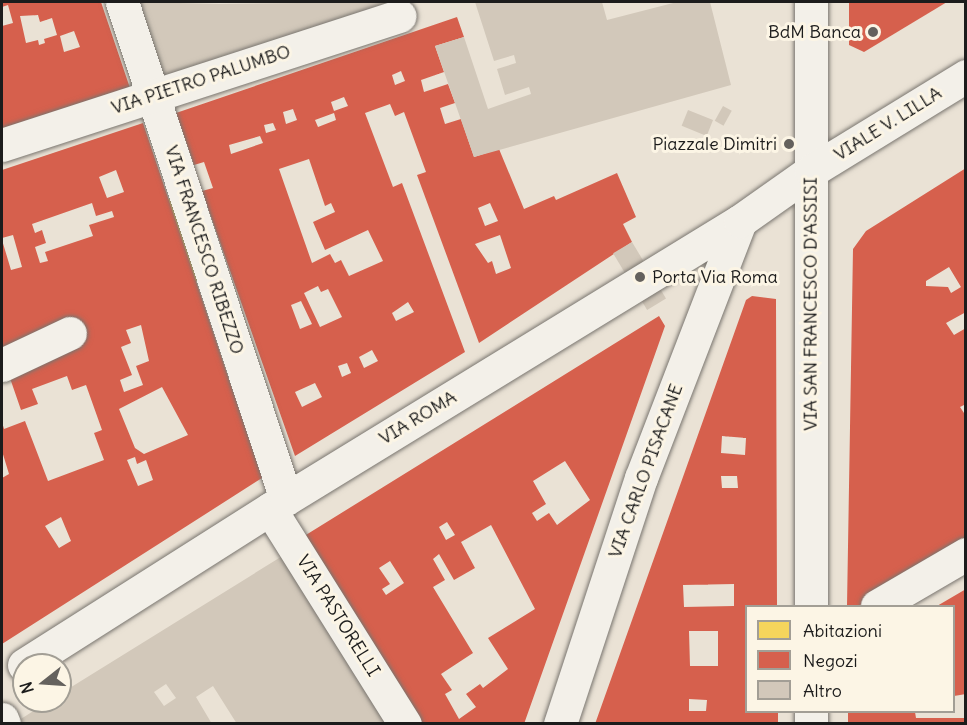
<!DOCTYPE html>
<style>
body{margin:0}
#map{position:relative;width:967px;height:725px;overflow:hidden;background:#eae2d5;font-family:Delius,sans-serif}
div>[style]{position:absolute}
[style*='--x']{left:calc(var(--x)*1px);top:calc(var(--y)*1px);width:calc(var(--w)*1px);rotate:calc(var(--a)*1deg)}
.homes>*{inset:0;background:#f6d55c}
.shops>*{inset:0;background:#d6604d}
.building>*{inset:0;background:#d2c8ba;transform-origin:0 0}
.roads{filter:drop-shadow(0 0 2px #79756f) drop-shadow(0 0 2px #79756f)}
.street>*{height:33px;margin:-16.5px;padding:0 16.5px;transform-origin:16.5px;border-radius:16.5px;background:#f3f0e9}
.secondary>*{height:33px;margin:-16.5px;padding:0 16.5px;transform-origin:16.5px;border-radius:16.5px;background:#f3f0e9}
.dots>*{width:16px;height:16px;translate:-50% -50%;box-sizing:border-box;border:3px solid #fcf5e5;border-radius:50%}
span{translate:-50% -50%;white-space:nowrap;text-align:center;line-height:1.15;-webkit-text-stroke:6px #fcf5e5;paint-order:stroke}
.poi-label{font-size:18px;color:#1c1c1c}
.right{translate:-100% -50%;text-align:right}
.left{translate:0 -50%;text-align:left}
.street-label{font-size:18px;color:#1c1c1c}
.frame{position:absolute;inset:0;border:3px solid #1c1c1c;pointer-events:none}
.legend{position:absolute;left:745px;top:605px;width:210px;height:108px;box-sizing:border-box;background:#fcf5e5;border:2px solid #a29e95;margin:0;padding:8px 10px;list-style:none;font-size:18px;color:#1c1c1c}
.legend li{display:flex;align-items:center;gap:12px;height:30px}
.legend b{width:30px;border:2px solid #a29e95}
.north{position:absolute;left:12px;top:653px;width:60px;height:60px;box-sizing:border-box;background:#fcf5e5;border:2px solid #a29e95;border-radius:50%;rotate:253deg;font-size:16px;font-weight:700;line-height:24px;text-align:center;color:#1c1c1c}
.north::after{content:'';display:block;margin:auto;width:21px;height:27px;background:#64615d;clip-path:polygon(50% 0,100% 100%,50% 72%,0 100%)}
</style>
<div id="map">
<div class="homes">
<i style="clip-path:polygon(179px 195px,207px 278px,165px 289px,153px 253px,133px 262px,117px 239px,142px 231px,137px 211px)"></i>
</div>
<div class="shops">
<i style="clip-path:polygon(evenodd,2px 2px,101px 2px,130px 88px,2px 130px,2px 26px,13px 23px,8px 5px,2px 7px,2px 2px,38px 15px,40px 22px,52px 18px,57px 35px,44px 39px,45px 43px,39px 45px,38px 40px,26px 43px,20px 16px,38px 15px,2px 2px,74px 31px,80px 47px,64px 52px,60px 36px,74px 31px)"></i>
<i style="clip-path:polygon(849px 2px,947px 2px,864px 52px,849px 45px)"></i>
<i style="clip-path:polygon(evenodd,457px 17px,464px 37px,435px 46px,444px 72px,421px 80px,424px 92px,448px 84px,455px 103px,440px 108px,445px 124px,461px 119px,474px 157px,499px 149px,524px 209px,554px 196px,556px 200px,617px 173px,636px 217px,623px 224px,632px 242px,479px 343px,417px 175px,426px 172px,404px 112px,395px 116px,390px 104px,365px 113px,393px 187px,402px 183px,465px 352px,295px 456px,202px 191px,213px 188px,204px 162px,194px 165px,176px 113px,457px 17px,401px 71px,405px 81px,395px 85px,392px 75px,401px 71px,457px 17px,344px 97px,348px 106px,334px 111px,331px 102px,344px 97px,457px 17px,293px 109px,297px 120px,286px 124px,283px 112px,293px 109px,457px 17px,334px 113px,336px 120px,318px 127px,315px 120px,334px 113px,457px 17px,273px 123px,276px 130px,266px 133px,264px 125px,273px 123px,457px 17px,260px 136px,263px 143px,231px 154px,229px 145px,260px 136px,457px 17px,309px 159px,325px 206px,331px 203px,335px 212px,313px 222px,325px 250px,368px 230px,383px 261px,349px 276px,341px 260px,335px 263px,330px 254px,312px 263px,279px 169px,309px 159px,457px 17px,490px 203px,498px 221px,485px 226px,478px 208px,490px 203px,457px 17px,500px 235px,511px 268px,496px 274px,492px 261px,488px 263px,475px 244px,500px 235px,457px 17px,318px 286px,321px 292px,328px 289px,342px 317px,320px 327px,304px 293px,318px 286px,457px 17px,301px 301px,312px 324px,300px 329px,291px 305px,301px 301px,457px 17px,408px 302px,414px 312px,396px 321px,392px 313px,408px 302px,457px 17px,372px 350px,378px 361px,364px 368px,359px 357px,372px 350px,457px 17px,347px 363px,351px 373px,342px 377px,338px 366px,347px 363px,457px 17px,315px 383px,322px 397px,302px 407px,295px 392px,315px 383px)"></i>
<i style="clip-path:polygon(evenodd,143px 123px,262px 478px,2px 644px,2px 478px,9px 474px,2px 451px,2px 422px,4px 429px,25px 421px,48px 481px,104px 460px,94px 433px,102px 430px,86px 385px,72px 390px,67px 376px,32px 389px,38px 404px,21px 410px,2px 355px,2px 240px,11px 270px,22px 267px,13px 235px,2px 238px,2px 170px,143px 123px,116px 170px,124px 192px,107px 198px,99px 177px,116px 170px,143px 123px,92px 203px,96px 216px,112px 211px,114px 217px,89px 225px,93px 236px,45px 252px,48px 261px,40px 263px,35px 247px,46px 243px,42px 230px,35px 233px,32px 224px,92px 203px,143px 123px,141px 325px,149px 361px,136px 366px,143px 385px,124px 392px,120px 380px,132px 375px,121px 347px,131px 343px,126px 330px,141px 325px,143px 123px,162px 387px,188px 435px,144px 454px,135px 448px,119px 409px,162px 387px,143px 123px,135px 457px,137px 464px,146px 460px,153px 480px,138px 486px,127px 460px,135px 457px,143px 123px,61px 517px,71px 541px,59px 548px,45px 526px,61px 517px)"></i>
<i style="clip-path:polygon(evenodd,966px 168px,966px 312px,946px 323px,954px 335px,966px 328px,966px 404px,960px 407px,966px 416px,966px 543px,859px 606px,847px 606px,853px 249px,866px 231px,966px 168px,949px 267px,961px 287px,951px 293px,948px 287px,926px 286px,926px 281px,949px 267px)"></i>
<i style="clip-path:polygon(evenodd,752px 296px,776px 299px,777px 606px,746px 606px,746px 712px,778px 712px,778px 724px,595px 724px,746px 300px,752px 296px,722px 436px,746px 438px,745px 455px,721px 453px,722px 436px,752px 296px,721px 476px,737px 476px,738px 488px,722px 488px,721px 476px,752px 296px,734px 584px,734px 606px,684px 607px,683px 585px,734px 584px,752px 296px,689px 631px,718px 631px,718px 666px,690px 666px,689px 631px,752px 296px,689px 699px,707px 700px,706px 711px,689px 711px,689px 699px)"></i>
<i style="clip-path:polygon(evenodd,659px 316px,665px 326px,524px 724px,418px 724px,301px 538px,659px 316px,565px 461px,590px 500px,557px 525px,549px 513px,537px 521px,532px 513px,546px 504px,533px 481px,565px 461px,659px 316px,447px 522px,455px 535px,446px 540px,439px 527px,447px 522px,659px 316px,491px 525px,535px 609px,488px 638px,508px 669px,483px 688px,480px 684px,466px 694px,476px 707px,459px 719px,445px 694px,452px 690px,441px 674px,473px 653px,433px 587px,445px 580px,433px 559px,439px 554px,454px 580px,475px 568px,461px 542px,491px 525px,659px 316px,390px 561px,404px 583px,386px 595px,382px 589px,390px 584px,379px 568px,390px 561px)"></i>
<i style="clip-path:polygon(966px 589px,966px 694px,954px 696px,954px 606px,937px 606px)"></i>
<i style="clip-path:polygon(848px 712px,915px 712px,916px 718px,966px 718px,966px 724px,848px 724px)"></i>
</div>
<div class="building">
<i style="clip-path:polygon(138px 2px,219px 4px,389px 2px,164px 77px)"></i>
<i style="clip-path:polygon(475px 2px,602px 2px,607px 20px,677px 2px,710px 2px,731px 85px,474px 157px,435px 46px,464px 37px,488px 109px,531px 94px,529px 87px,505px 95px,497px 69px,516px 63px,514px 55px,494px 61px)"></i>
<i style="left:723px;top:106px;width:10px;height:17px;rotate:29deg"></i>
<i style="left:688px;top:110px;width:27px;height:17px;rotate:22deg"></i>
<i style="left:632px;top:242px;width:66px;height:22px;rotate:59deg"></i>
<i style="clip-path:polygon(evenodd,284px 555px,396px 724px,237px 724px,213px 686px,196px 697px,212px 724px,13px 724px,49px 701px,60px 701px,60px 694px,284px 555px,166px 684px,176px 698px,164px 706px,154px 692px,166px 684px)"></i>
</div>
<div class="roads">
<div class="street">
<i style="--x:122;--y:2;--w:523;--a:71.74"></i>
<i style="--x:2;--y:145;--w:418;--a:-18"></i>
<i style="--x:2;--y:365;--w:75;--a:-25.2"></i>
<i style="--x:270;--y:509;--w:254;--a:57.9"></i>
<i style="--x:877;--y:606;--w:103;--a:-30.3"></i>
<i style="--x:2;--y:719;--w:5;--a:68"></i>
<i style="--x:560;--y:724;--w:259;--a:-71.8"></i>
<i style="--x:641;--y:478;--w:275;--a:-68.9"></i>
</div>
<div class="secondary">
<i style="--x:811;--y:2;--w:604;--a:90"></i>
<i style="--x:24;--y:665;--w:310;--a:-32.4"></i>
<i style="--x:286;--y:499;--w:532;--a:-31.48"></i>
<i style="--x:740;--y:221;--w:87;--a:-35.2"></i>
<i style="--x:811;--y:171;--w:182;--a:-31.5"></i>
<i style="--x:811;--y:724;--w:12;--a:-90"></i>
</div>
</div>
<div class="dots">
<i style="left:873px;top:32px;background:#64615d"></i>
<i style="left:789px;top:144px;background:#64615d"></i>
<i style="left:640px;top:277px;background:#64615d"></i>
</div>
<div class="poi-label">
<span class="right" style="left:861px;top:32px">BdM Banca</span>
<span class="right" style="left:777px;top:144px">Piazzale Dimitri</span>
<span class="left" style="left:652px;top:277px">Porta Via Roma</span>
</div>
<div class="street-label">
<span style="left:201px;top:80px;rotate:-18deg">VIA PIETRO PALUMBO</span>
<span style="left:888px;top:124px;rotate:-32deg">VIALE V. LILLA</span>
<span style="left:204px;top:250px;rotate:72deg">VIA FRANCESCO RIBEZZO</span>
<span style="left:811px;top:304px;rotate:-90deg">VIA SAN FRANCESCO D'ASSISI</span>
<span style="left:418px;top:418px;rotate:-31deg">VIA ROMA</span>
<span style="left:646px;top:471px;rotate:-70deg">VIA CARLO PISACANE</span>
<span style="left:338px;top:616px;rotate:58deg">VIA PASTORELLI</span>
</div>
<div class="frame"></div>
<ul class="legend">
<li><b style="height:16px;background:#f6d55c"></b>Abitazioni</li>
<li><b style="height:16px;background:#d6604d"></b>Negozi</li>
<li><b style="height:16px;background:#d2c8ba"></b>Altro</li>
</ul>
<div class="north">N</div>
</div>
